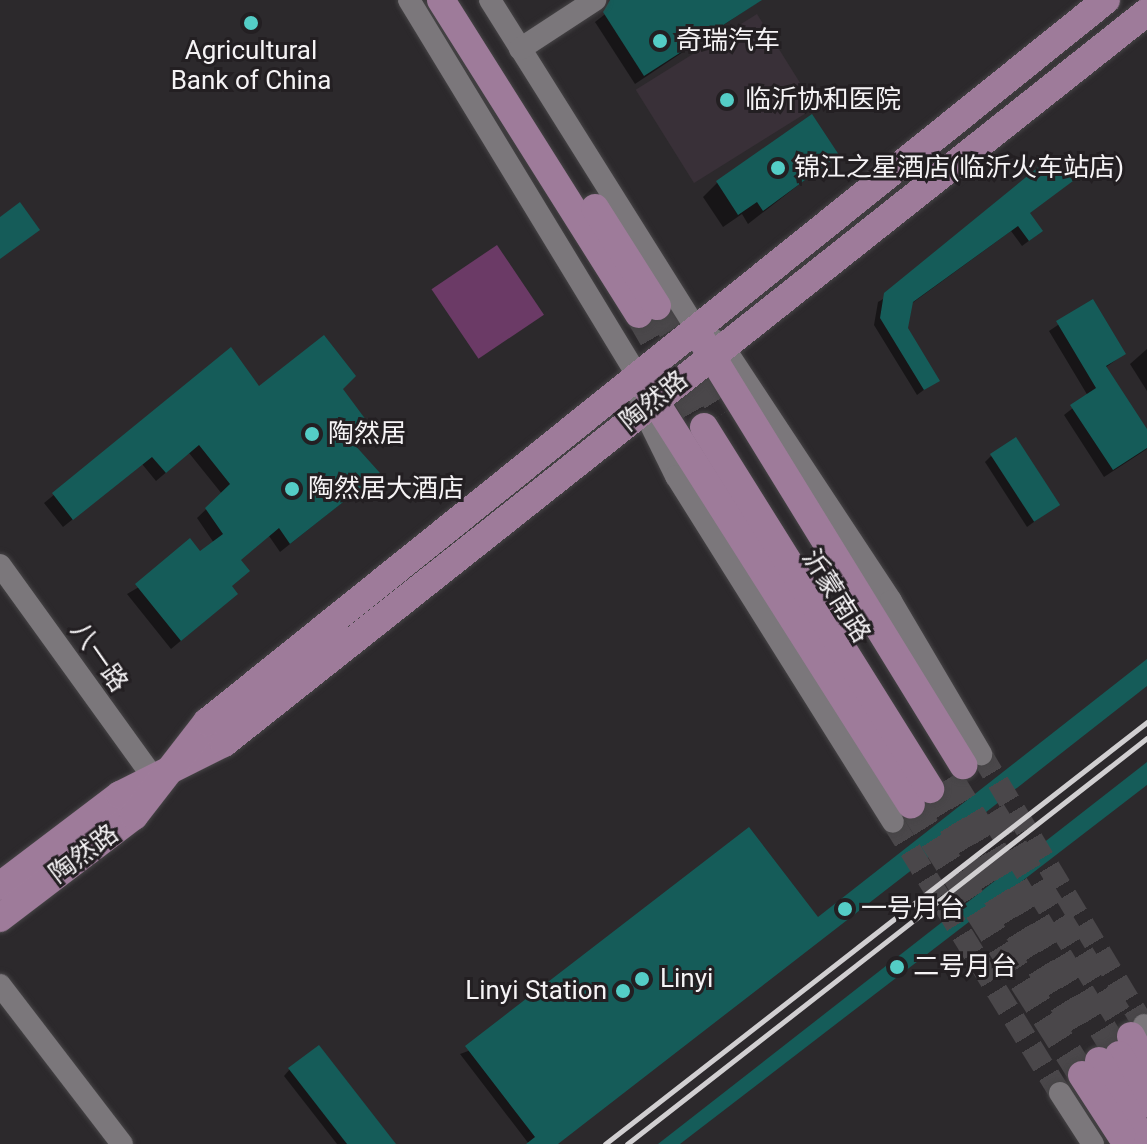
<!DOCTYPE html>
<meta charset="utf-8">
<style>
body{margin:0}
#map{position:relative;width:1147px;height:1144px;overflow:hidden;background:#2c292c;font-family:Roboto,"Noto Sans SC",sans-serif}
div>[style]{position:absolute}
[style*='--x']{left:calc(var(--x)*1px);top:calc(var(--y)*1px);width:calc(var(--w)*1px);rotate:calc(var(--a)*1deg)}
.built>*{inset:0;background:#393038;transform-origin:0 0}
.green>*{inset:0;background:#6b3a66;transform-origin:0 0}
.shadow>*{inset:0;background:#0007}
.building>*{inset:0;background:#155c59;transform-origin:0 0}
.minor-tunnel>*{height:22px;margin-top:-11px;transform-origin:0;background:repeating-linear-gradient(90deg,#4a474a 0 22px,transparent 0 33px)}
.major-tunnel>*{height:28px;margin-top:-14px;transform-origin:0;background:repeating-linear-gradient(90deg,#4a474a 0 28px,transparent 0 42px)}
.roads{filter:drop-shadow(0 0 2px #464446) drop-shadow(0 0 2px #464446)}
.minor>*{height:22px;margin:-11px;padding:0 11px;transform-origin:11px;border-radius:11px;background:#7b777b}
.major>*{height:28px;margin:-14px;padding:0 14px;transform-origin:14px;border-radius:14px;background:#9e7b9a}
.rail>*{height:5px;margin:-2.5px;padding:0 2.5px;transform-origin:2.5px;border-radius:2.5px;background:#d1cfd1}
.dots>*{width:22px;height:22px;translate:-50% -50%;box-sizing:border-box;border:4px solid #231f22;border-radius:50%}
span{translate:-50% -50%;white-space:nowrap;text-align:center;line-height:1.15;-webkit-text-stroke:6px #231f22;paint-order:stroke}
.poi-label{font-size:26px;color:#f5f3f5}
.left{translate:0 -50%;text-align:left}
.right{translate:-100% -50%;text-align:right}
.street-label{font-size:26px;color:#f5f3f5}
</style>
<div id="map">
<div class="built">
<i style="left:757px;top:14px;width:110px;height:143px;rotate:58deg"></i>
</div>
<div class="green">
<i style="left:497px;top:245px;width:84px;height:79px;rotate:56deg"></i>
</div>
<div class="shadow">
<i style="clip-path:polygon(623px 0,761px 0,635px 84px,595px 22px)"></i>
<i style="clip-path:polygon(837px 155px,748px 224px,742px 214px,723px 227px,703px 197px,717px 183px)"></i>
<i style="clip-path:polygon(1028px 214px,1034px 237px,1022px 246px,1011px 231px,911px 304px,906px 329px,937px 380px,917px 395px,874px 325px,878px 302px)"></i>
<i style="clip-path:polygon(1092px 302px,1124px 354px,1105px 368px,1147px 432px,1147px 449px,1104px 477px,1064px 415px,1088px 396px,1049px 331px)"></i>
<i style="clip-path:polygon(1147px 349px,1147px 391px,1130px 364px)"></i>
<i style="clip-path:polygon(231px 350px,259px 389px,340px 389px,370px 428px,352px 444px,368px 482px,280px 552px,269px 536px,239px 560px,226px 603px,171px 649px,127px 594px,214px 543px,197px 518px,222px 494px,189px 453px,156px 481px,142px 464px,63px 527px,44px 503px)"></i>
<i style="clip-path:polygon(991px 456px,1057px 505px,1027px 527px,985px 462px)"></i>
<i style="clip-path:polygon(1147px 661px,1147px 684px,556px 1144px,529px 1144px,460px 1054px,818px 920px)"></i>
<i style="clip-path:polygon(290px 1069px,393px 1144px,337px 1144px,284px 1076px)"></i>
</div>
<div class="building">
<i style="clip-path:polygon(762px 0,644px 76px,603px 12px,610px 0)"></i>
<i style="clip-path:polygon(812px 114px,839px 155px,763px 211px,757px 202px,738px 215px,716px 181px)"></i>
<i style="clip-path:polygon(1052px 156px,1073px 181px,1030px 213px,1043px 231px,1029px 241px,1018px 226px,913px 302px,908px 328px,940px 381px,924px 390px,880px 318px,884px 293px)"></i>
<i style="clip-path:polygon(20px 202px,40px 230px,0 259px,0 217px)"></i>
<i style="clip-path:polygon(1093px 299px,1126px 354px,1106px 366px,1147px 429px,1147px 448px,1113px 470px,1070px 405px,1096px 388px,1056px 321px)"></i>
<i style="clip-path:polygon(324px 335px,356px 376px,343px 389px,372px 428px,353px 443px,380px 473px,290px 544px,279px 528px,241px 560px,250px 571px,232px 586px,238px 594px,181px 641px,135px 584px,190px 538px,200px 551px,223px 534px,205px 508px,230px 484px,199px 445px,166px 473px,152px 457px,73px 520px,52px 493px,231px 347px,259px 386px)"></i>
<i style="left:1016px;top:437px;width:81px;height:31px;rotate:57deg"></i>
<i style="clip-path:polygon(1147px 659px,1147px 686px,962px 831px,558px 1144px,526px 1144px,535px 1137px,465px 1046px,749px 827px,818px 917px)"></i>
<i style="clip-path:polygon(1147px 762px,1147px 785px,680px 1144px,658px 1144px)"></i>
<i style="clip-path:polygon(319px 1045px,396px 1144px,347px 1144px,288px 1068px)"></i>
</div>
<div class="minor-tunnel">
<i style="--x:981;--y:754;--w:316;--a:59"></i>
<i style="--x:893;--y:822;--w:318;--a:58.4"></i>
</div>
<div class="major-tunnel">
<i style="--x:657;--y:306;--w:126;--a:57.9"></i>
<i style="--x:639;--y:314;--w:130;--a:60.1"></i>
<i style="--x:949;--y:778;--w:325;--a:58.5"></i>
<i style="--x:930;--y:789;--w:292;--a:58.2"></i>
<i style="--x:911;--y:804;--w:320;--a:57.7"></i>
<i style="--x:992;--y:812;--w:264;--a:58.2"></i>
</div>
<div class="roads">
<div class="minor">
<i style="--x:409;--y:0;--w:437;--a:58.7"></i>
<i style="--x:636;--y:374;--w:36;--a:79"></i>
<i style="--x:643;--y:409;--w:75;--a:63.8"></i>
<i style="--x:676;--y:476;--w:408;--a:57.9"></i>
<i style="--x:490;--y:0;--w:386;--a:57.9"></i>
<i style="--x:695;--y:327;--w:34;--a:34"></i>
<i style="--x:723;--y:346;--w:305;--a:56.6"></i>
<i style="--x:891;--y:601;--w:178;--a:59.5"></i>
<i style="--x:520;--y:49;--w:90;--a:-33.2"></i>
<i style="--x:0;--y:565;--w:265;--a:54.2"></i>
<i style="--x:0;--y:985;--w:200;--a:52.5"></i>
<i style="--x:1144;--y:1025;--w:7;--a:63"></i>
<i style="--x:1060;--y:1093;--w:61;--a:57.1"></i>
</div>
<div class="major">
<i style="--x:441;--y:0;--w:371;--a:57.8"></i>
<i style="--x:595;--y:208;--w:116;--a:57.7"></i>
<i style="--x:703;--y:342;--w:497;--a:58.4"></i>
<i style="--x:644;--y:384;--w:498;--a:57.6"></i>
<i style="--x:704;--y:427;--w:427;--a:58"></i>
<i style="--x:0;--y:886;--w:151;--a:-37.2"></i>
<i style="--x:120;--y:795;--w:116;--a:-26.6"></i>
<i style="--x:224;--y:743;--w:1177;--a:-38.38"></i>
<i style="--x:0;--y:918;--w:168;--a:-37.3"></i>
<i style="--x:134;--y:816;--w:119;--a:-52.2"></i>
<i style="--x:207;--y:722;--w:1153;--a:-38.77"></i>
<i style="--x:1131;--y:1036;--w:35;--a:63"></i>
<i style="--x:1119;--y:1055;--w:56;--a:59.7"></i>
<i style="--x:1099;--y:1061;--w:95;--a:61"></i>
<i style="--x:1082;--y:1075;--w:72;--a:57"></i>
</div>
</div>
<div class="rail">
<i style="--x:605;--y:1144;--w:687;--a:-37.9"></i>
<i style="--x:627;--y:1144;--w:660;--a:-37.98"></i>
</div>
<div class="dots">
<i style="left:251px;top:23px;background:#54cdc6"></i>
<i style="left:660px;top:41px;background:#54cdc6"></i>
<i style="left:727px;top:100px;background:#54cdc6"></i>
<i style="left:778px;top:168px;background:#54cdc6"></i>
<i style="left:312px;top:434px;background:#54cdc6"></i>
<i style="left:292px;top:489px;background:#54cdc6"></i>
<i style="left:845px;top:909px;background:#54cdc6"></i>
<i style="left:897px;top:967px;background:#54cdc6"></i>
<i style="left:642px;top:979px;background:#54cdc6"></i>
<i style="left:623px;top:991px;background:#54cdc6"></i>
</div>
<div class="poi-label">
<span class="left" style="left:676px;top:41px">奇瑞汽车</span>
<span style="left:251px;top:66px">Agricultural<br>Bank of China</span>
<span class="left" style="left:745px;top:100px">临沂协和医院</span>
<span class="left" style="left:794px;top:168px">锦江之星酒店(临沂火车站店)</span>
<span class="left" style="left:328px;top:434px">陶然居</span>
<span class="left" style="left:308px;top:489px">陶然居大酒店</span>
<span class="left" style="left:861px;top:909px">一号月台</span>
<span class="left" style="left:913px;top:967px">二号月台</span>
<span class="left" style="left:660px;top:979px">Linyi</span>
<span class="right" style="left:607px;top:991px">Linyi Station</span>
</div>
<div class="street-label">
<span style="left:654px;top:401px;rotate:-39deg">陶然路</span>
<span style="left:836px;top:596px;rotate:58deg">沂蒙南路</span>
<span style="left:99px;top:657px;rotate:55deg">八一路</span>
<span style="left:84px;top:854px;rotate:-37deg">陶然路</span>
</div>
</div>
